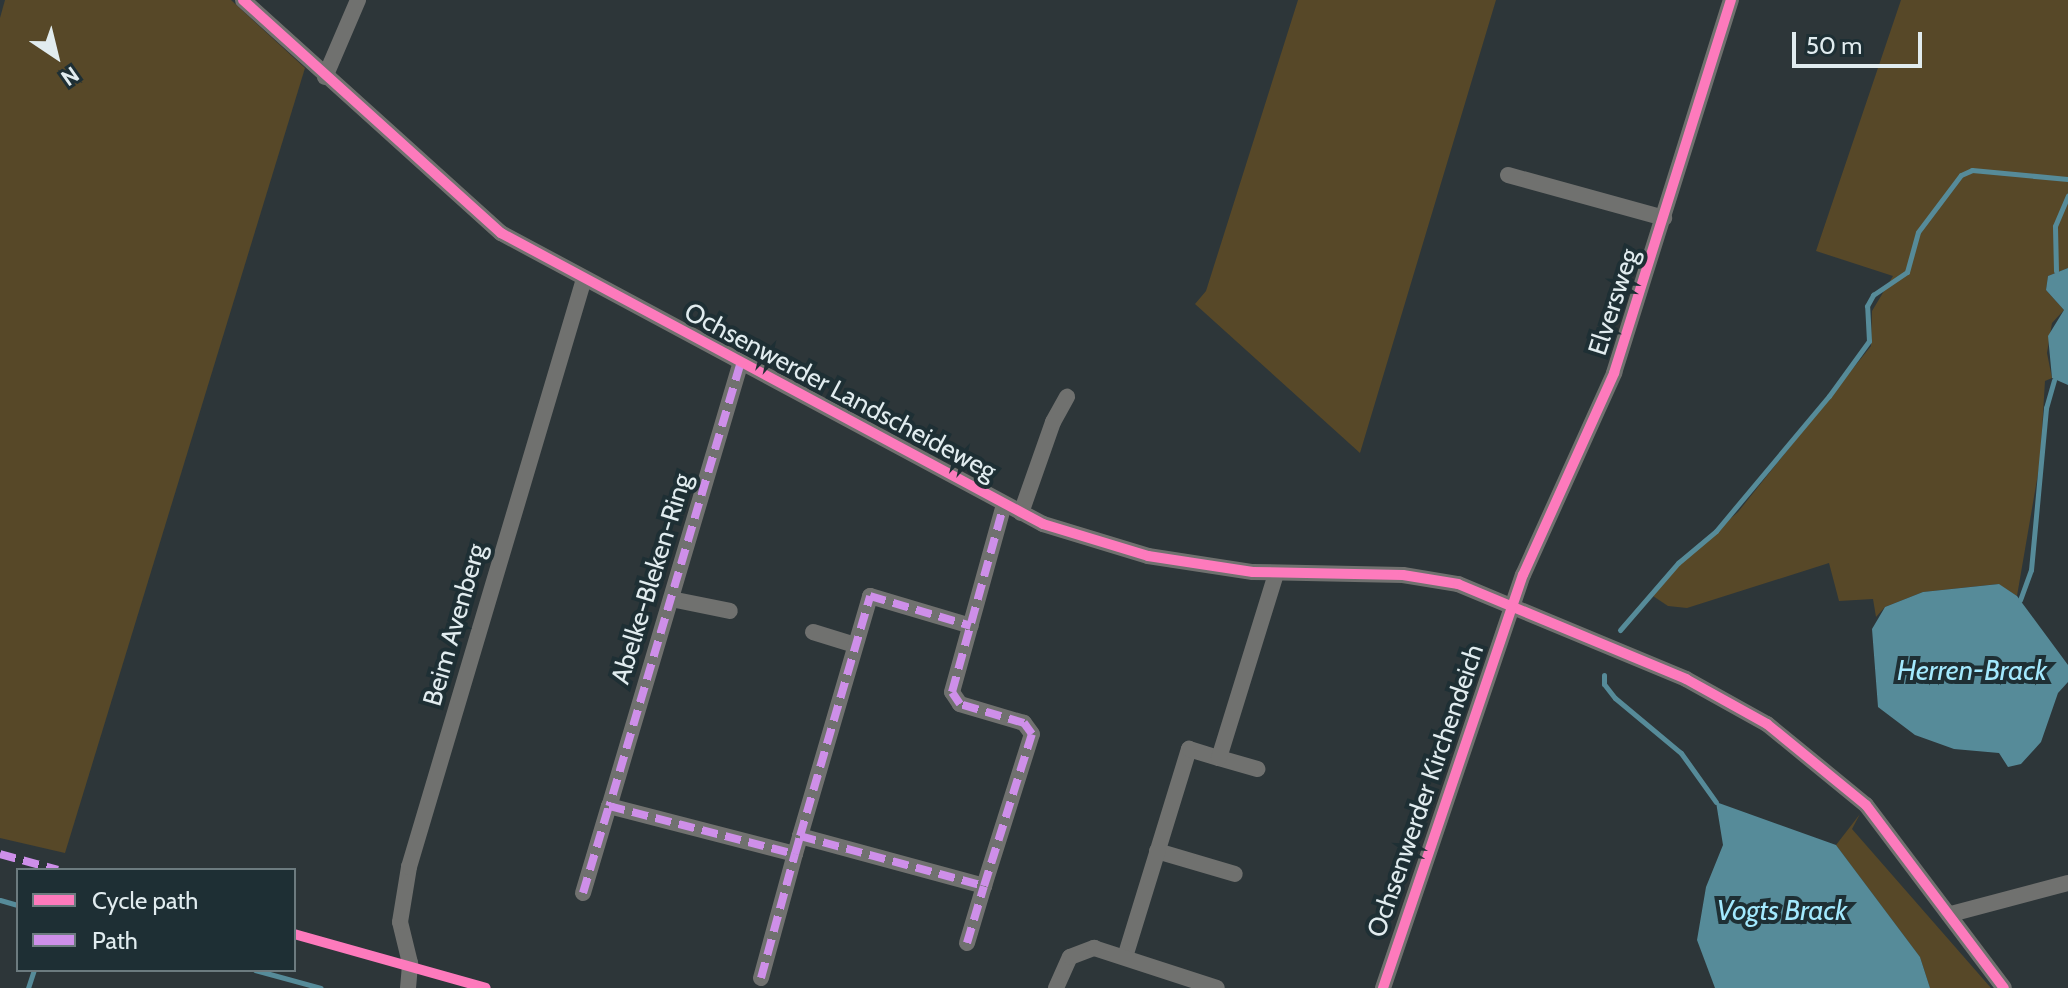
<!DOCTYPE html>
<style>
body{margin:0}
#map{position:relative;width:2068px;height:988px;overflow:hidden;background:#2d3639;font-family:Cabin,sans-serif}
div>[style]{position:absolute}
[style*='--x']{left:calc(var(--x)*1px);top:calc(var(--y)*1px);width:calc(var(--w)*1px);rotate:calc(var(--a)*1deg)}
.green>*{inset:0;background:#574828}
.water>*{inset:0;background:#568b99}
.stream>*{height:5px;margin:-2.5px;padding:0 2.5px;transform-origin:2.5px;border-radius:2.5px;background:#568b99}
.minor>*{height:16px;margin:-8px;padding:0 8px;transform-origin:8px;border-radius:8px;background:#70716f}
.quiet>*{height:8px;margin-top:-4px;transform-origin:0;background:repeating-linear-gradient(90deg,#ce8fe9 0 16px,transparent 0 24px)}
.cycleway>*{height:10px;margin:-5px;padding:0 5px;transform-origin:5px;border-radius:5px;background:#fd7abc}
span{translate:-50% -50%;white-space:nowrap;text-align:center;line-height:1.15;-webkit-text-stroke:8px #1e2f34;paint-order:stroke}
.street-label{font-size:26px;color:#e1ecef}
.water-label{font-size:28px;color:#a3e9fe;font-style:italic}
.legend{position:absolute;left:16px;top:868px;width:280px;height:104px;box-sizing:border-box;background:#1e2f34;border:2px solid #6c7b7f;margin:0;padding:10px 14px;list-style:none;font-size:24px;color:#e1ecef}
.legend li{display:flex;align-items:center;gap:16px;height:40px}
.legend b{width:40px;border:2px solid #6c7b7f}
.north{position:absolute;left:16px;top:16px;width:80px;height:80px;-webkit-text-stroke:6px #1e2f34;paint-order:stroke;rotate:145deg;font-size:22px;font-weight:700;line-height:32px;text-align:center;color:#e1ecef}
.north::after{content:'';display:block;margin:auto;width:28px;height:36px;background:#e1ecef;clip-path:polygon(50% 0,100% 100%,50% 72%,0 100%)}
.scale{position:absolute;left:1792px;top:32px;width:130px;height:36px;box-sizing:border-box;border:4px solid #e1ecef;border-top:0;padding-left:10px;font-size:24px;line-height:28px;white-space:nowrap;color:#e1ecef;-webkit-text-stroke:6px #1e2f34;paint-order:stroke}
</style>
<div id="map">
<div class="green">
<i style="clip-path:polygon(5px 0,231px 0,305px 68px,65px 853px,0 838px,0 18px)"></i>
<i style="clip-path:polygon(1298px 0,1496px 0,1360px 453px,1195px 304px,1206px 291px)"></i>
<i style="clip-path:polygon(1901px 0,2068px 0,2068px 268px,2048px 276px,2046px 290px,2064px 310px,2052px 323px,2047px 353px,2052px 378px,2045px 381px,2040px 462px,2017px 596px,1998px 584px,1923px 592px,1885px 607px,1876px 617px,1873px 599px,1839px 601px,1829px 563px,1687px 608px,1668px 606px,1653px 596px,1681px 561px,1738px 512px,1871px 346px,1872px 311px,1893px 276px,1816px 251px)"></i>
<i style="clip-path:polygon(1860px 814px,1852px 829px,1991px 988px,1930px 988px,1920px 957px,1836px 845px)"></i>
</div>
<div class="water">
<i style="clip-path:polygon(2068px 268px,2068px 385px,2052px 378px,2048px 336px,2064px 310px,2046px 290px,2048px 276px)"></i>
<i style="clip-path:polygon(1999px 584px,2017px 596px,2068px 665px,2068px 682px,2058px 693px,2041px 742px,2021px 764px,2008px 767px,1999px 753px,1954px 749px,1915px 735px,1878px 707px,1872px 629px,1885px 607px,1923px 592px)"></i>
<i style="clip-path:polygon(1716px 802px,1836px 845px,1920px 957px,1930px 988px,1715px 988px,1697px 940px,1706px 887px,1723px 845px)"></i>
</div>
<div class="stream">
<i style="--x:2056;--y:271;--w:45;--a:-91.3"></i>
<i style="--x:2055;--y:226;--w:33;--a:-67"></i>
<i style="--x:2020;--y:600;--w:32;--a:-70"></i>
<i style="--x:2031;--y:570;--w:163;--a:-84.7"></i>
<i style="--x:2046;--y:408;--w:29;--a:-74"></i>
<i style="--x:1620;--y:630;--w:89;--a:-49.1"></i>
<i style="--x:1678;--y:563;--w:50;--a:-40.1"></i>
<i style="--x:1716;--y:531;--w:176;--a:-50.1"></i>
<i style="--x:1829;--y:396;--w:68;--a:-54"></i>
<i style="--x:1869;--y:341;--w:35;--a:-93"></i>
<i style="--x:1867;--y:306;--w:13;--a:-61"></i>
<i style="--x:1873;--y:295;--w:41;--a:-34.1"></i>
<i style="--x:1907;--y:272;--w:41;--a:-74.6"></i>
<i style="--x:1918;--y:232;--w:71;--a:-53"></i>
<i style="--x:1961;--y:175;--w:12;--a:-24"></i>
<i style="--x:1972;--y:170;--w:96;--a:5.4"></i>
<i style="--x:1604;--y:675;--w:9;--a:90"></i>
<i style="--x:1604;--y:684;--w:18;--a:52"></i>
<i style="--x:1615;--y:698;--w:86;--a:39.8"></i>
<i style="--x:1681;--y:753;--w:60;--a:54.5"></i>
<i style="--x:0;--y:900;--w:19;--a:16"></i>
<i style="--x:255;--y:970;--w:68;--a:15.3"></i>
<i style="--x:28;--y:988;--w:19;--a:-72"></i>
</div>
<div class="minor">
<i style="--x:243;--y:0;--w:348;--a:42.1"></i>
<i style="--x:501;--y:233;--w:615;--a:28.23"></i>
<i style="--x:1043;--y:524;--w:110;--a:16.9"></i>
<i style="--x:1148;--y:556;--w:106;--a:8.7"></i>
<i style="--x:1253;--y:572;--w:150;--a:1.1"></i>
<i style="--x:1403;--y:575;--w:56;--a:9.3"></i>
<i style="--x:1458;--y:584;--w:247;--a:22.6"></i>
<i style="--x:1686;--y:679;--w:93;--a:29.1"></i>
<i style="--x:1767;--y:724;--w:128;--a:39.3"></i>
<i style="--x:1866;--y:805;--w:229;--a:53"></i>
<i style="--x:325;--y:77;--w:84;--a:-66.8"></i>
<i style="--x:1508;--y:175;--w:162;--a:15.4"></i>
<i style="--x:740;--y:365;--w:460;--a:106.5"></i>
<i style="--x:609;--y:806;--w:192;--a:14.5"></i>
<i style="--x:795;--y:854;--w:19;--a:-74"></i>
<i style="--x:800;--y:836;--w:191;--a:15.2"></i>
<i style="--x:984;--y:886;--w:159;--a:-72.5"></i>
<i style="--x:1032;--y:734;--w:14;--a:-126"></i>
<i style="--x:1024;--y:723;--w:67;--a:-163.5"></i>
<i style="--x:960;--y:704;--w:14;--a:-124"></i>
<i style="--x:952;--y:692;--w:195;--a:-74.5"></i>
<i style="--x:1021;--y:513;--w:96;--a:-70.6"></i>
<i style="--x:1053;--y:422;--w:29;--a:-61"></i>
<i style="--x:671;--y:599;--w:60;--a:11.5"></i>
<i style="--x:813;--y:632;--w:44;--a:17.2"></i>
<i style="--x:1219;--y:758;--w:40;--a:16"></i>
<i style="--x:800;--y:836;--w:250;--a:-73.7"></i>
<i style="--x:870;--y:596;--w:105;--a:16.5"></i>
<i style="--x:1157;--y:851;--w:81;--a:16.4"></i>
<i style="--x:583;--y:893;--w:91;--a:-73.4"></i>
<i style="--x:1951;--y:914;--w:121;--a:-14.8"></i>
<i style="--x:967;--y:943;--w:59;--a:-73.4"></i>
<i style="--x:1125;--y:957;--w:218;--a:-72.9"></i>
<i style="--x:1189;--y:749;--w:31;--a:17"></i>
<i style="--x:1219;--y:758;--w:193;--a:-72.8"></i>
<i style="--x:761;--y:978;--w:129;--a:-74.7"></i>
<i style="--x:408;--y:988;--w:25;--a:-85"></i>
<i style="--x:410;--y:963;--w:42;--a:-103.7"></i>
<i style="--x:400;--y:922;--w:56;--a:-80.7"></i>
<i style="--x:409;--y:867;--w:613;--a:-73.43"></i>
<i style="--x:1056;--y:988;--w:34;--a:-66"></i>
<i style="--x:1070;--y:957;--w:26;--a:-21"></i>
<i style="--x:1094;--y:948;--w:129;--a:18"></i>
<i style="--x:1383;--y:988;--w:436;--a:-71.3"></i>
<i style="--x:1523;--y:575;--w:222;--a:-65.7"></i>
<i style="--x:1614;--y:373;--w:391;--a:-72.6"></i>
</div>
<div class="quiet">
<i style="--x:740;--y:365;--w:460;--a:106.5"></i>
<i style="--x:609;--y:806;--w:192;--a:14.5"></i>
<i style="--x:795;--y:854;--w:19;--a:-74"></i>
<i style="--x:800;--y:836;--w:191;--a:15.2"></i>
<i style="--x:984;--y:886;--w:159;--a:-72.5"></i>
<i style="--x:1032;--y:734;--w:14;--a:-126"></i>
<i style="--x:1024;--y:723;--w:67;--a:-163.5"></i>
<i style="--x:960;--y:704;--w:14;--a:-124"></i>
<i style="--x:952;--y:692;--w:195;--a:-74.5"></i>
<i style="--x:800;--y:836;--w:250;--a:-73.7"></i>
<i style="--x:870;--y:596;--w:105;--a:16.5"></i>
<i style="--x:0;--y:854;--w:60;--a:15.4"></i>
<i style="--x:583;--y:893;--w:91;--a:-73.4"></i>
<i style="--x:967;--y:943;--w:59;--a:-73.4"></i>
<i style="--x:761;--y:978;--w:129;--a:-74.7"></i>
</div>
<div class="cycleway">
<i style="--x:243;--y:0;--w:348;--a:42.1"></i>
<i style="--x:501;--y:233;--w:615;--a:28.23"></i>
<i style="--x:1043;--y:524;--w:110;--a:16.9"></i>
<i style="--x:1148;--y:556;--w:106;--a:8.7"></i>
<i style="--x:1253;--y:572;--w:150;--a:1.1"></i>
<i style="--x:1403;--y:575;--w:56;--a:9.3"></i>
<i style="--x:1458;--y:584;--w:247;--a:22.6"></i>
<i style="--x:1686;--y:679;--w:93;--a:29.1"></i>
<i style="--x:1767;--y:724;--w:128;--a:39.3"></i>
<i style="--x:1866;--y:805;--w:229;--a:53"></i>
<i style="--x:294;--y:934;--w:199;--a:15.7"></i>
<i style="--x:1383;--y:988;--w:436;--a:-71.3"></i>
<i style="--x:1523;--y:575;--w:222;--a:-65.7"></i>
<i style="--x:1614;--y:373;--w:391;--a:-72.6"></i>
</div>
<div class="street-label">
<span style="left:1614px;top:302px;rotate:-72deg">Elversweg</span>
<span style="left:840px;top:392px;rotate:28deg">Ochsenwerder Landscheideweg</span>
<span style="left:652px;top:579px;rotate:-73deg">Abelke-Bleken-Ring</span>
<span style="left:455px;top:625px;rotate:-74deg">Beim Avenberg</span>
<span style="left:1426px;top:791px;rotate:-71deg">Ochsenwerder Kirchendeich</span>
</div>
<div class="water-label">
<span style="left:1972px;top:670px">Herren-Brack</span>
<span style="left:1782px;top:910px">Vogts Brack</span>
</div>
<ul class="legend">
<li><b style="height:10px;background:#fd7abc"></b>Cycle path</li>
<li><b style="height:10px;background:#ce8fe9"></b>Path</li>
</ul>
<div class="north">N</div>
<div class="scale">50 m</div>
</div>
